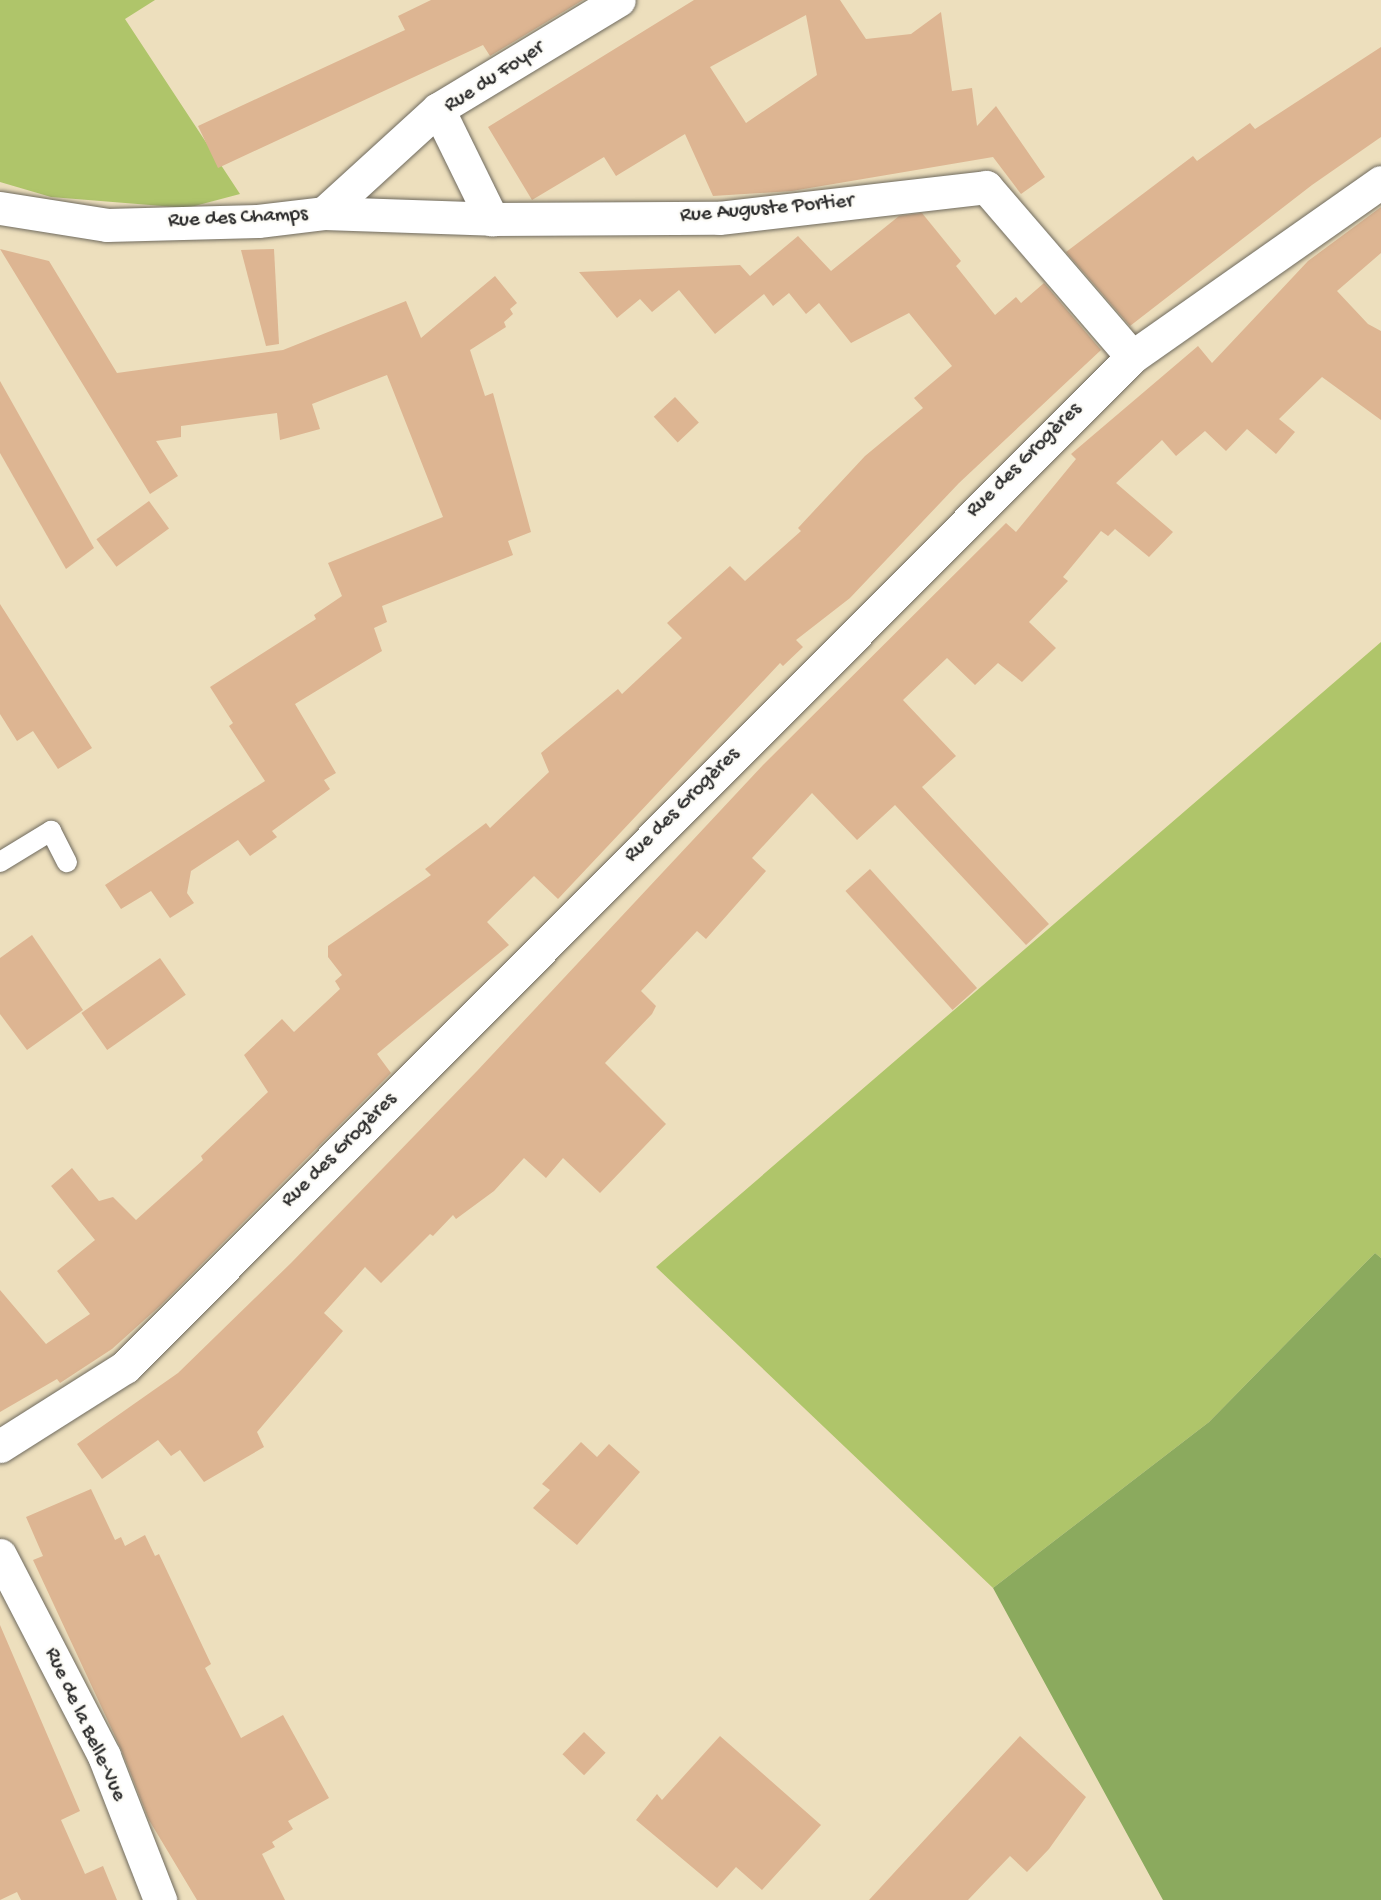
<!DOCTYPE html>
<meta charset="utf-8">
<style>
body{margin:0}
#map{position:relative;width:1381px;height:1900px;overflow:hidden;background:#eddfbd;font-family:"Gochi Hand",sans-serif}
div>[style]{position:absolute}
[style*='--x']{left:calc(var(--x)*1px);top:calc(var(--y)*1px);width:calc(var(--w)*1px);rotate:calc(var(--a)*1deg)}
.green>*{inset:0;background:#afc56a}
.forest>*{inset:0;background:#8baa5e}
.building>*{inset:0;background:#ddb592;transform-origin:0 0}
.roads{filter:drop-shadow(0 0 2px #6f6a5e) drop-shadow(0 0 2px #6f6a5e)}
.lane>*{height:20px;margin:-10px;padding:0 10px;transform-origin:10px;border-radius:10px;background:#fff}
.street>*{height:33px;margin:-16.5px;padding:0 16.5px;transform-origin:16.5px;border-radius:16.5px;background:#fff}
.secondary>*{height:33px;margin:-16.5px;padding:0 16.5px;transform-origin:16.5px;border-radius:16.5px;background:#fff}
span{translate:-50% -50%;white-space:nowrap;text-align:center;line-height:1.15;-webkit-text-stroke:5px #fdfcf7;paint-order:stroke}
.street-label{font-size:21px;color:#2b2b2b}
</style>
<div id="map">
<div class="green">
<i style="clip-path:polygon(0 0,155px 0,125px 19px,240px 194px,187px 208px,51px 197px,0 182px)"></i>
<i style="clip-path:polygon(1381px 642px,1381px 1258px,1375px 1253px,1209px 1422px,993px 1588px,656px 1267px)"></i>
</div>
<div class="forest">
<i style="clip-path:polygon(1375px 1253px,1381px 1258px,1381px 1900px,1163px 1900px,993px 1588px,1209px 1422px)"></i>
</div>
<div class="building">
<i style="clip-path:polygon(431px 0,583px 0,490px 56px,483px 45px,218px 168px,198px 126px,405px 30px,398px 16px)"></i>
<i style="clip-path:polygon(evenodd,694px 0,840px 0,866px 39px,911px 34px,941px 12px,952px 91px,972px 88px,977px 126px,996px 106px,1045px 177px,1021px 194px,993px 157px,792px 191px,713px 196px,685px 134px,616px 176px,604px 157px,532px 200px,488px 127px,694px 0,806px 15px,817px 75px,746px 123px,710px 67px,806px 15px)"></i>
<i style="clip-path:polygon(1381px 47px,1381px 137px,1312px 185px,1130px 326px,1066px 252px,1193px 156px,1197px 161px,1250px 123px,1255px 129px)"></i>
<i style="clip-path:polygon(1381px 207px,1381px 253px,1337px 291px,1368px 324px,1381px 331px,1381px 420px,1322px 377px,1279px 419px,1295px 432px,1276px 454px,1247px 429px,1226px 451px,1205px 431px,1176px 456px,1162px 440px,1116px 483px,1173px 532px,1149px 557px,1115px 529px,1108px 536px,1101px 531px,1063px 577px,1068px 581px,1029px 622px,1056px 648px,1022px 682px,998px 663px,975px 685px,947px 658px,903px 700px,956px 756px,922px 787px,1049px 924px,1026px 945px,895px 805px,857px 840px,812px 793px,752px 858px,766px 871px,706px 939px,697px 931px,641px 991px,656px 1006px,652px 1014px,605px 1063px,666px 1124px,600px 1193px,563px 1158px,546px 1178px,524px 1158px,494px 1191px,456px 1219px,453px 1215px,433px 1236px,430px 1234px,381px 1283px,365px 1267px,324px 1313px,343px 1331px,257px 1432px,264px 1447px,204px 1482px,180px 1450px,171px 1456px,158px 1440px,102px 1479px,77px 1444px,178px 1373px,291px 1263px,477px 1071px,763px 765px,1006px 523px,1016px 532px,1076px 459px,1071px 454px,1198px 346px,1212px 363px,1308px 261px)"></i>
<i style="clip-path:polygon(922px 213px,961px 261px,956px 266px,995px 315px,1016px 297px,1021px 303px,1044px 283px,1101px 350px,959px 483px,850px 598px,796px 640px,803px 647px,783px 666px,780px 663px,558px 899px,534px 876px,487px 922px,509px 945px,377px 1054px,391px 1073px,161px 1305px,112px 1349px,60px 1383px,57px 1379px,0 1412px,0 1290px,46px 1344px,90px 1314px,57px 1271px,95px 1240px,51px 1186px,72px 1168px,99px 1201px,113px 1197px,136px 1220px,203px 1160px,201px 1156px,268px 1092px,244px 1055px,282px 1019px,294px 1032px,340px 989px,335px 981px,342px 975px,328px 957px,328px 946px,431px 875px,425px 869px,486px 823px,490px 828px,549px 772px,541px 753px,618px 689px,622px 694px,682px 638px,667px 623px,730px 566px,745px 581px,801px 531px,798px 528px,865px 456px,923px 408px,914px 398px,952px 366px,909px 313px,851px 343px,819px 303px,806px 314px,789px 293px,773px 306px,764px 294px,715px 334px,679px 290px,652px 312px,640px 299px,617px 318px,579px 272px,740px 265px,750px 276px,798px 236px,831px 271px,899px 216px)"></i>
<i style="clip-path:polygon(0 249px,49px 261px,117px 373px,283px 350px,406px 301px,421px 338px,495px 276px,517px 303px,510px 309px,513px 314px,504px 322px,506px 327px,470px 350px,485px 396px,493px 393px,531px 532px,508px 541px,513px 555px,382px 606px,387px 622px,374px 628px,382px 651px,295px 704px,336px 773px,324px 780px,330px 789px,272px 831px,277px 837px,250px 856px,238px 840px,191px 871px,187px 893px,194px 903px,170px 918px,151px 891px,121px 909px,105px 885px,265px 781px,229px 726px,233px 723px,210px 687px,316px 619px,314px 615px,342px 596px,328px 563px,443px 517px,387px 375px,312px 404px,320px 429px,280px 440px,277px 413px,181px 426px,181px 437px,156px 441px,178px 476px,150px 494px)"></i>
<i style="clip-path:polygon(274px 249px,279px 344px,266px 346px,241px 250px)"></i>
<i style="clip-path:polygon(0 381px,94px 548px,66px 569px,0 453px)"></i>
<i style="left:675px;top:397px;width:35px;height:29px;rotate:47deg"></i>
<i style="left:149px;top:501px;width:34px;height:65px;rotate:54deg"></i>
<i style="clip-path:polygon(0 604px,92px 748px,58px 769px,33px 731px,17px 741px,0 714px)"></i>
<i style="left:870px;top:869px;width:160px;height:33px;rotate:48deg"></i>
<i style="clip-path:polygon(32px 935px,83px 1010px,27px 1050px,0 1014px,0 958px)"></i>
<i style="left:160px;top:958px;width:45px;height:96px;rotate:55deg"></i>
<i style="clip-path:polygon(581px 1442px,597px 1457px,609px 1444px,640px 1472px,577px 1545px,533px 1508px,550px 1490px,542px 1484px)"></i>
<i style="clip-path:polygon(91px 1489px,115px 1540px,121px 1537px,125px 1546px,145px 1535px,155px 1556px,159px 1554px,211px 1664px,205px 1668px,241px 1738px,283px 1715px,329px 1798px,288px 1821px,293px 1829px,272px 1842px,275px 1847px,262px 1854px,285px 1900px,197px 1900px,149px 1820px,121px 1749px,33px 1560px,43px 1556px,26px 1517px)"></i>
<i style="clip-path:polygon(0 1625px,80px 1811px,61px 1820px,85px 1874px,103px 1866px,117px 1900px,21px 1900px,17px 1892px,0 1900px)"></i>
<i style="left:584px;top:1732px;width:30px;height:31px;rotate:44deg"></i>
<i style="clip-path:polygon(720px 1736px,821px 1825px,762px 1890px,736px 1867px,717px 1888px,636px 1820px,657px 1794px,662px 1800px)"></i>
<i style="clip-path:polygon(1020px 1736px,1086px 1797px,1049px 1849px,1027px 1872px,1010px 1856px,968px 1900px,869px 1900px)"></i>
</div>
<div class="roads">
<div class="lane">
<i style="--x:0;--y:862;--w:60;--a:-31.3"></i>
<i style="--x:51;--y:831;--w:35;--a:63"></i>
</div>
<div class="street">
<i style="--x:438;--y:109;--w:123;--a:63.9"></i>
<i style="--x:0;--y:208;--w:108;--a:9"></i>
<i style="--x:107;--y:225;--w:151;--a:-1.5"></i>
<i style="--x:258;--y:221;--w:66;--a:-6.9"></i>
<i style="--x:324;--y:213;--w:154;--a:-42.4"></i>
<i style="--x:438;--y:109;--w:211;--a:-31.1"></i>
<i style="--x:324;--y:213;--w:168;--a:2"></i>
<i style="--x:492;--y:219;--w:227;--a:-0.3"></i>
<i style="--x:719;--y:218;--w:269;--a:-6.6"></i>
<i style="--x:986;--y:187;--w:224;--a:49.3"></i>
<i style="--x:0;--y:1446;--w:148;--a:-32.3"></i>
<i style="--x:125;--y:1367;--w:1426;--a:-45.09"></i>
<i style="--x:1132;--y:357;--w:304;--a:-35.1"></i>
</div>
<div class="secondary">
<i style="--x:0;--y:1555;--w:226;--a:62.6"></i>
<i style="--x:104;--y:1756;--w:155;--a:68.7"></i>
</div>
</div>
<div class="street-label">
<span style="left:495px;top:78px;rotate:-33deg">Rue du Foyer</span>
<span style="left:767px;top:210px;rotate:-5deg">Rue Auguste Portier</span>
<span style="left:238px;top:219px;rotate:-3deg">Rue des Champs</span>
<span style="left:1025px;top:461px;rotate:-45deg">Rue des Grogères</span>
<span style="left:683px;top:806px;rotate:-45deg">Rue des Grogères</span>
<span style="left:340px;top:1151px;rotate:-45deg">Rue des Grogères</span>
<span style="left:84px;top:1725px;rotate:65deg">Rue de la Belle-Vue</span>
</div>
</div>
